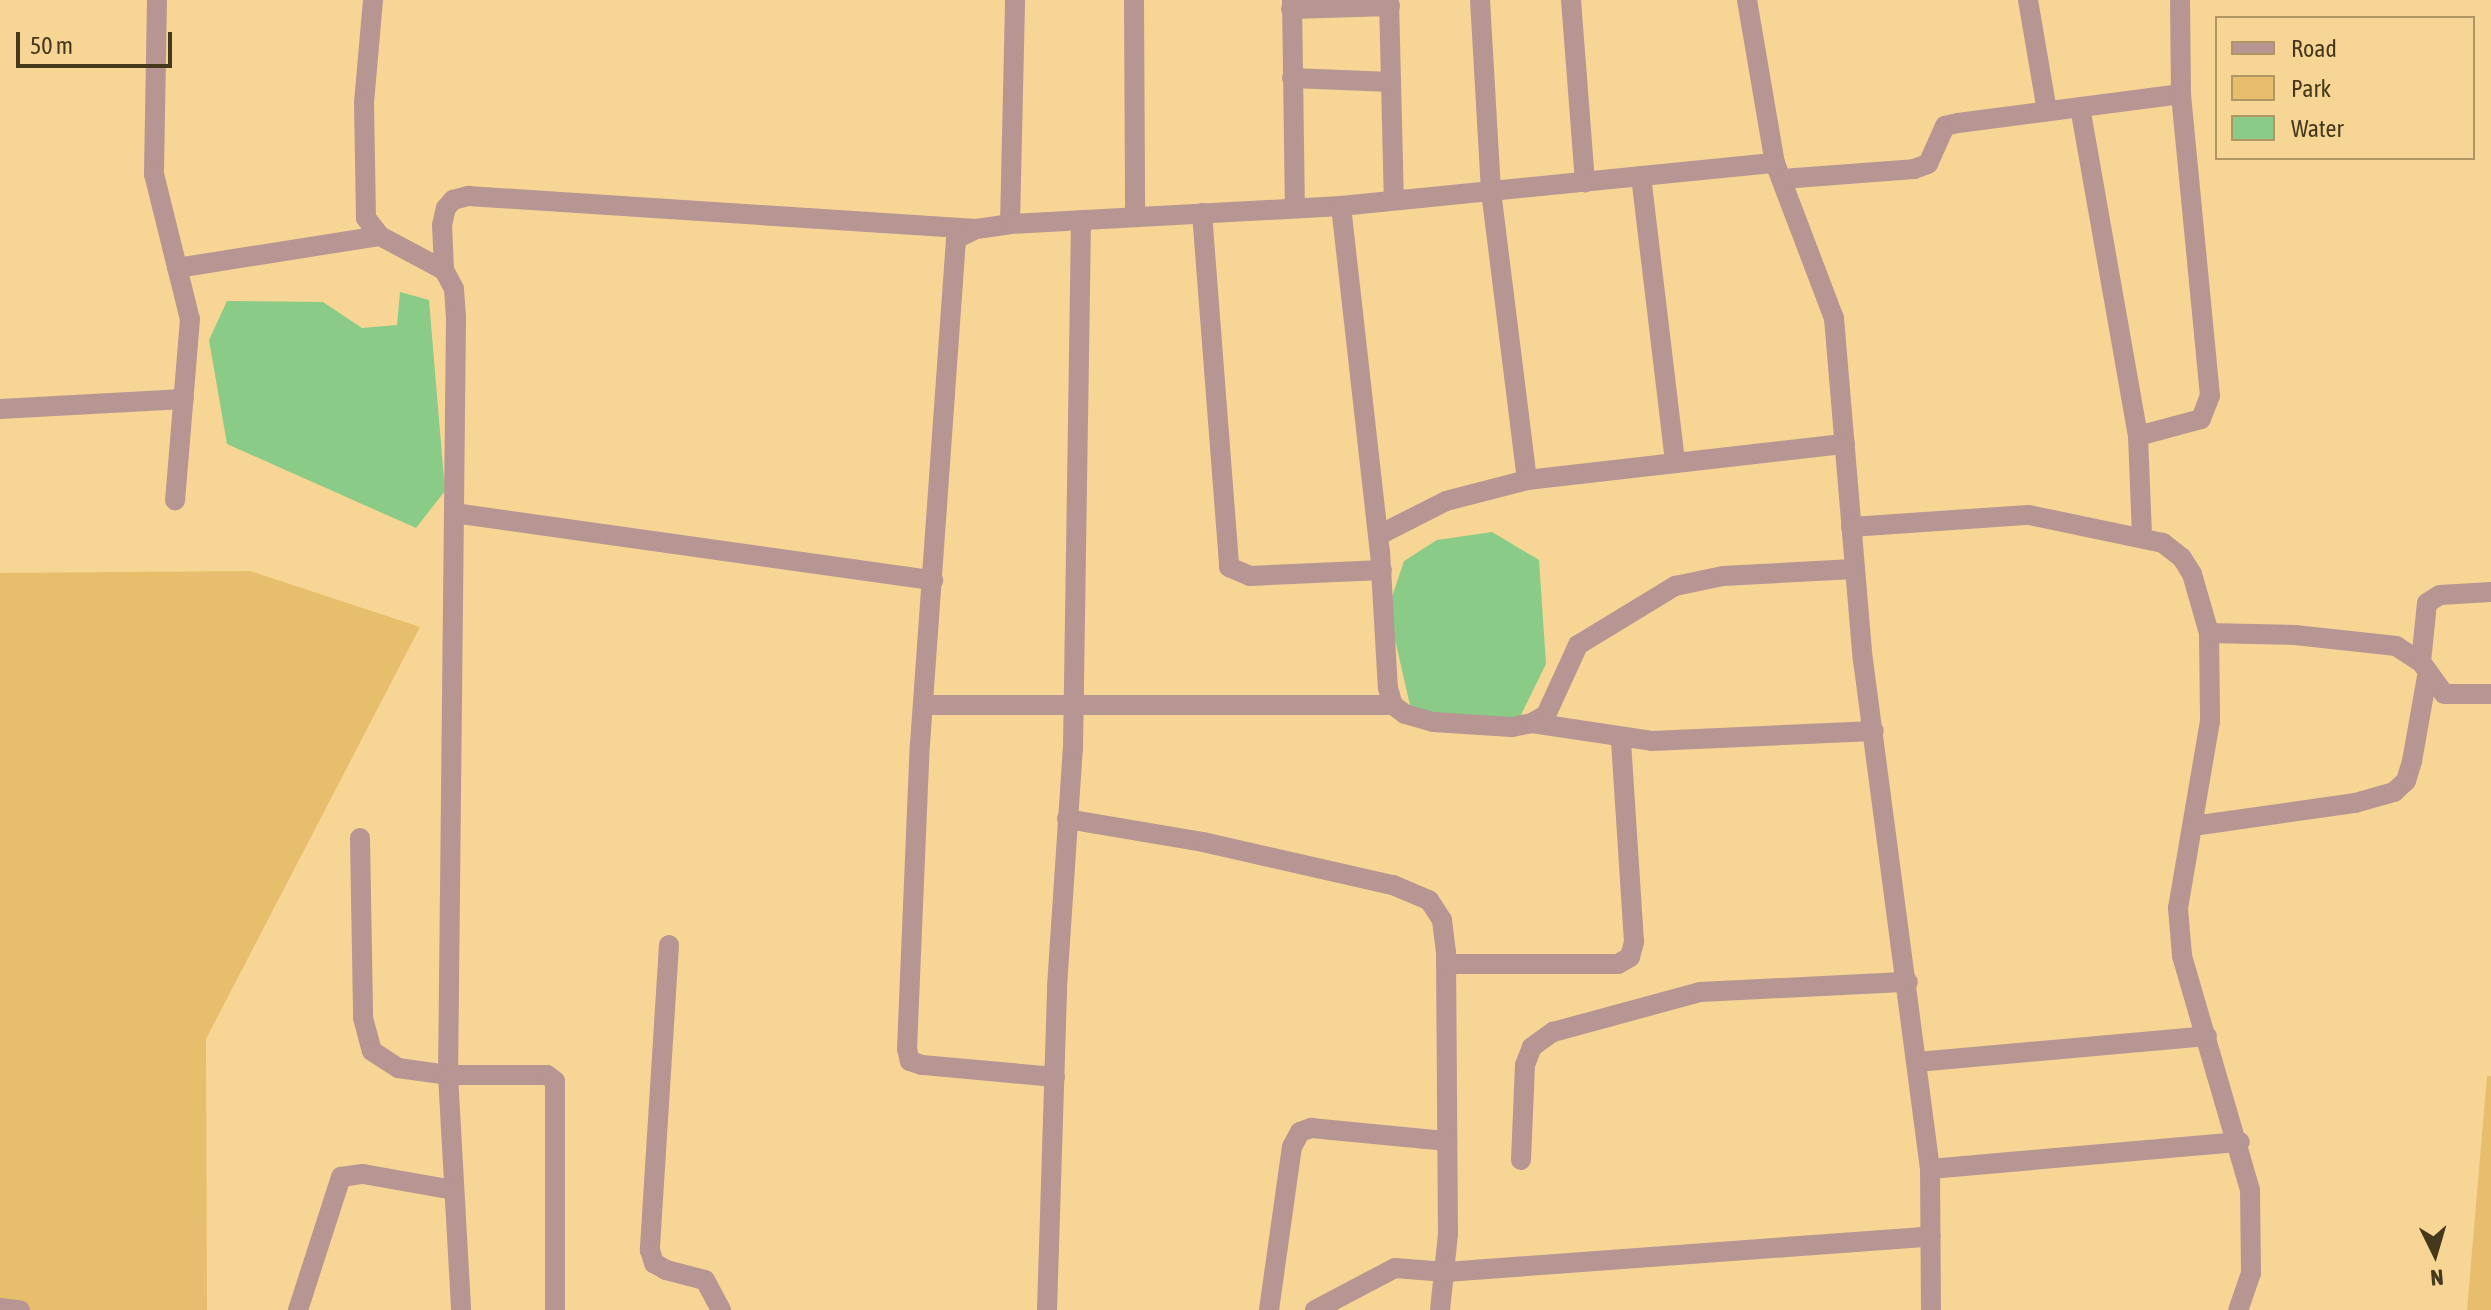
<!DOCTYPE html>
<style>
body{margin:0}
#map{position:relative;width:2491px;height:1310px;overflow:hidden;background:#f7d594;font-family:"Asap Condensed",sans-serif}
div>[style]{position:absolute}
[style*='--x']{left:calc(var(--x)*1px);top:calc(var(--y)*1px);width:calc(var(--w)*1px);rotate:calc(var(--a)*1deg)}
.green>*{inset:0;background:#e7be6c}
.water>*{inset:0;background:#8bcb88}
.minor>*{height:20px;margin:-10px;padding:0 10px;transform-origin:10px;border-radius:10px;background:#b79593}
span{translate:-50% -50%;white-space:nowrap;text-align:center;line-height:1.15;-webkit-text-stroke:7px #f7d594;paint-order:stroke}
.legend{position:absolute;left:2215px;top:16px;width:260px;height:144px;box-sizing:border-box;background:#f7d594;border:2px solid #b09664;margin:0;padding:10px 14px;list-style:none;font-size:24px;color:#45381d}
.legend li{display:flex;align-items:center;gap:16px;height:40px}
.legend b{width:40px;border:2px solid #b09664}
.north{position:absolute;left:2395px;top:1214px;width:80px;height:80px;-webkit-text-stroke:6px #f7d594;paint-order:stroke;rotate:175deg;font-size:22px;font-weight:700;line-height:32px;text-align:center;color:#45381d}
.north::after{content:'';display:block;margin:auto;width:28px;height:36px;background:#45381d;clip-path:polygon(50% 0,100% 100%,50% 72%,0 100%)}
.scale{position:absolute;left:16px;top:32px;width:156px;height:36px;box-sizing:border-box;border:4px solid #45381d;border-top:0;padding-left:10px;font-size:24px;line-height:28px;white-space:nowrap;color:#45381d;-webkit-text-stroke:6px #f7d594;paint-order:stroke}
</style>
<div id="map">
<div class="green">
<i style="clip-path:polygon(250px 571px,420px 627px,206px 1039px,207px 1310px,0 1310px,0 573px)"></i>
<i style="clip-path:polygon(2487px 1076px,2491px 1076px,2491px 1310px,2467px 1310px)"></i>
</div>
<div class="water">
<i style="clip-path:polygon(400px 292px,429px 300px,445px 491px,416px 528px,227px 444px,209px 340px,227px 301px,323px 302px,362px 328px,397px 325px)"></i>
<i style="clip-path:polygon(1492px 532px,1539px 560px,1546px 664px,1518px 721px,1412px 714px,1388px 609px,1404px 561px,1437px 540px)"></i>
</div>
<div class="minor">
<i style="--x:157;--y:0;--w:174;--a:91"></i>
<i style="--x:154;--y:174;--w:149;--a:76.1"></i>
<i style="--x:190;--y:319;--w:182;--a:94.7"></i>
<i style="--x:373;--y:0;--w:103;--a:95"></i>
<i style="--x:364;--y:103;--w:115;--a:89"></i>
<i style="--x:366;--y:218;--w:23;--a:52"></i>
<i style="--x:380;--y:236;--w:72;--a:28"></i>
<i style="--x:444;--y:270;--w:21;--a:62"></i>
<i style="--x:454;--y:289;--w:28;--a:86"></i>
<i style="--x:456;--y:317;--w:758;--a:90.6"></i>
<i style="--x:448;--y:1075;--w:235;--a:86.8"></i>
<i style="--x:1134;--y:0;--w:217;--a:89.7"></i>
<i style="--x:1292;--y:0;--w:208;--a:89.2"></i>
<i style="--x:1389;--y:0;--w:200;--a:88.6"></i>
<i style="--x:1480;--y:0;--w:191;--a:86.7"></i>
<i style="--x:1491;--y:191;--w:291;--a:82.9"></i>
<i style="--x:1571;--y:0;--w:183;--a:85.6"></i>
<i style="--x:1747;--y:0;--w:165;--a:80.3"></i>
<i style="--x:1775;--y:163;--w:166;--a:69.2"></i>
<i style="--x:1834;--y:318;--w:343;--a:85.2"></i>
<i style="--x:1863;--y:660;--w:513;--a:82.5"></i>
<i style="--x:1930;--y:1169;--w:141;--a:89.6"></i>
<i style="--x:2028;--y:0;--w:113;--a:80.3"></i>
<i style="--x:1291;--y:9;--w:99;--a:-1.7"></i>
<i style="--x:1292;--y:78;--w:99;--a:2.3"></i>
<i style="--x:2080;--y:107;--w:334;--a:80"></i>
<i style="--x:2138;--y:436;--w:100;--a:87.7"></i>
<i style="--x:1641;--y:176;--w:289;--a:83.2"></i>
<i style="--x:1782;--y:179;--w:132;--a:-4.3"></i>
<i style="--x:1914;--y:169;--w:15;--a:-20"></i>
<i style="--x:1928;--y:164;--w:42;--a:-65.9"></i>
<i style="--x:1945;--y:126;--w:13;--a:-13"></i>
<i style="--x:1958;--y:123;--w:225;--a:-7.4"></i>
<i style="--x:1341;--y:206;--w:347;--a:83.6"></i>
<i style="--x:1380;--y:551;--w:137;--a:86.7"></i>
<i style="--x:1388;--y:688;--w:18;--a:74"></i>
<i style="--x:1393;--y:705;--w:15;--a:37"></i>
<i style="--x:1405;--y:714;--w:29;--a:16"></i>
<i style="--x:1433;--y:722;--w:79;--a:3.6"></i>
<i style="--x:1512;--y:727;--w:20;--a:-11"></i>
<i style="--x:1532;--y:723;--w:16;--a:-30"></i>
<i style="--x:1546;--y:715;--w:77;--a:-65.4"></i>
<i style="--x:1578;--y:645;--w:114;--a:-31.3"></i>
<i style="--x:1675;--y:586;--w:49;--a:-11.8"></i>
<i style="--x:1723;--y:576;--w:131;--a:-3.1"></i>
<i style="--x:1202;--y:213;--w:355;--a:85.6"></i>
<i style="--x:1229;--y:567;--w:23;--a:23"></i>
<i style="--x:1250;--y:576;--w:132;--a:-2.6"></i>
<i style="--x:1010;--y:224;--w:224;--a:-88.7"></i>
<i style="--x:177;--y:268;--w:206;--a:-9"></i>
<i style="--x:444;--y:270;--w:45;--a:-92.5"></i>
<i style="--x:442;--y:225;--w:17;--a:-77"></i>
<i style="--x:446;--y:208;--w:11;--a:-49"></i>
<i style="--x:453;--y:200;--w:16;--a:-15"></i>
<i style="--x:468;--y:196;--w:509;--a:3.72"></i>
<i style="--x:0;--y:409;--w:184;--a:-3.1"></i>
<i style="--x:2138;--y:436;--w:65;--a:-15.1"></i>
<i style="--x:2201;--y:419;--w:25;--a:-69"></i>
<i style="--x:2210;--y:396;--w:303;--a:-95.5"></i>
<i style="--x:2181;--y:94;--w:94;--a:-90.6"></i>
<i style="--x:454;--y:513;--w:484;--a:8"></i>
<i style="--x:1851;--y:527;--w:178;--a:-3.9"></i>
<i style="--x:2029;--y:515;--w:137;--a:11.8"></i>
<i style="--x:2163;--y:543;--w:24;--a:38"></i>
<i style="--x:2182;--y:558;--w:19;--a:58"></i>
<i style="--x:2192;--y:574;--w:61;--a:73.9"></i>
<i style="--x:2209;--y:633;--w:88;--a:89.3"></i>
<i style="--x:2210;--y:721;--w:190;--a:99.7"></i>
<i style="--x:2178;--y:908;--w:48;--a:85.2"></i>
<i style="--x:2182;--y:956;--w:244;--a:73.8"></i>
<i style="--x:2250;--y:1190;--w:83;--a:89.3"></i>
<i style="--x:2251;--y:1273;--w:39;--a:109"></i>
<i style="--x:1379;--y:535;--w:75;--a:-26.9"></i>
<i style="--x:1446;--y:501;--w:84;--a:-14.5"></i>
<i style="--x:1527;--y:480;--w:320;--a:-6.5"></i>
<i style="--x:2209;--y:633;--w:86;--a:1.3"></i>
<i style="--x:2295;--y:635;--w:102;--a:6.2"></i>
<i style="--x:2396;--y:646;--w:30;--a:33"></i>
<i style="--x:2421;--y:662;--w:39;--a:54"></i>
<i style="--x:2444;--y:694;--w:47;--a:0"></i>
<i style="--x:2421;--y:662;--w:59;--a:-84.2"></i>
<i style="--x:2427;--y:603;--w:15;--a:-32"></i>
<i style="--x:2440;--y:595;--w:51;--a:-3.4"></i>
<i style="--x:923;--y:705;--w:470;--a:0"></i>
<i style="--x:1532;--y:723;--w:121;--a:8.5"></i>
<i style="--x:1652;--y:741;--w:222;--a:-2.6"></i>
<i style="--x:1067;--y:819;--w:138;--a:9.6"></i>
<i style="--x:1203;--y:842;--w:195;--a:12.8"></i>
<i style="--x:1393;--y:885;--w:39;--a:23"></i>
<i style="--x:1429;--y:900;--w:24;--a:57"></i>
<i style="--x:1442;--y:920;--w:32;--a:83"></i>
<i style="--x:1446;--y:952;--w:282;--a:89.6"></i>
<i style="--x:1448;--y:1234;--w:76;--a:96"></i>
<i style="--x:2193;--y:826;--w:164;--a:-8.1"></i>
<i style="--x:2355;--y:803;--w:41;--a:-15.8"></i>
<i style="--x:2394;--y:792;--w:16;--a:-43"></i>
<i style="--x:2406;--y:781;--w:21;--a:-73"></i>
<i style="--x:2412;--y:761;--w:85;--a:-79.9"></i>
<i style="--x:360;--y:838;--w:180;--a:89"></i>
<i style="--x:363;--y:1018;--w:34;--a:75"></i>
<i style="--x:372;--y:1051;--w:31;--a:33"></i>
<i style="--x:398;--y:1068;--w:50;--a:8"></i>
<i style="--x:448;--y:1075;--w:99;--a:0"></i>
<i style="--x:547;--y:1075;--w:10;--a:37"></i>
<i style="--x:555;--y:1081;--w:229;--a:90"></i>
<i style="--x:669;--y:945;--w:306;--a:93.6"></i>
<i style="--x:650;--y:1250;--w:14;--a:73"></i>
<i style="--x:654;--y:1263;--w:14;--a:30"></i>
<i style="--x:666;--y:1270;--w:40;--a:14.4"></i>
<i style="--x:705;--y:1280;--w:34;--a:62"></i>
<i style="--x:1446;--y:964;--w:172;--a:0"></i>
<i style="--x:1618;--y:964;--w:14;--a:-30"></i>
<i style="--x:1630;--y:957;--w:16;--a:-75"></i>
<i style="--x:1634;--y:942;--w:202;--a:-93.7"></i>
<i style="--x:1917;--y:1062;--w:291;--a:-5.1"></i>
<i style="--x:1055;--y:1077;--w:134;--a:-174.8"></i>
<i style="--x:922;--y:1065;--w:13;--a:-162"></i>
<i style="--x:910;--y:1061;--w:12;--a:-104"></i>
<i style="--x:907;--y:1049;--w:305;--a:-87.6"></i>
<i style="--x:920;--y:744;--w:506;--a:-85.92"></i>
<i style="--x:956;--y:239;--w:22;--a:-27"></i>
<i style="--x:976;--y:229;--w:34;--a:-8"></i>
<i style="--x:1010;--y:224;--w:331;--a:-3.1"></i>
<i style="--x:1341;--y:206;--w:436;--a:-5.7"></i>
<i style="--x:1521;--y:1160;--w:95;--a:-87.6"></i>
<i style="--x:1525;--y:1065;--w:19;--a:-69"></i>
<i style="--x:1532;--y:1047;--w:26;--a:-36"></i>
<i style="--x:1553;--y:1032;--w:152;--a:-15.2"></i>
<i style="--x:1700;--y:992;--w:208;--a:-2.8"></i>
<i style="--x:1930;--y:1169;--w:311;--a:-5"></i>
<i style="--x:0;--y:1308;--w:20;--a:6"></i>
<i style="--x:298;--y:1310;--w:140;--a:-72.1"></i>
<i style="--x:341;--y:1177;--w:22;--a:-8"></i>
<i style="--x:363;--y:1174;--w:92;--a:10"></i>
<i style="--x:1047;--y:1310;--w:323;--a:-88.2"></i>
<i style="--x:1057;--y:987;--w:239;--a:-86.2"></i>
<i style="--x:1073;--y:749;--w:529;--a:-89.13"></i>
<i style="--x:1269;--y:1310;--w:165;--a:-82"></i>
<i style="--x:1292;--y:1147;--w:17;--a:-62"></i>
<i style="--x:1300;--y:1132;--w:12;--a:-20"></i>
<i style="--x:1311;--y:1128;--w:137;--a:5.5"></i>
<i style="--x:1315;--y:1310;--w:90;--a:-27.7"></i>
<i style="--x:1395;--y:1268;--w:51;--a:4.5"></i>
<i style="--x:1446;--y:1272;--w:486;--a:-4.2"></i>
</div>
<ul class="legend">
<li><b style="height:10px;background:#b79593"></b>Road</li>
<li><b style="height:22px;background:#e7be6c"></b>Park</li>
<li><b style="height:22px;background:#8bcb88"></b>Water</li>
</ul>
<div class="north">N</div>
<div class="scale">50 m</div>
</div>
